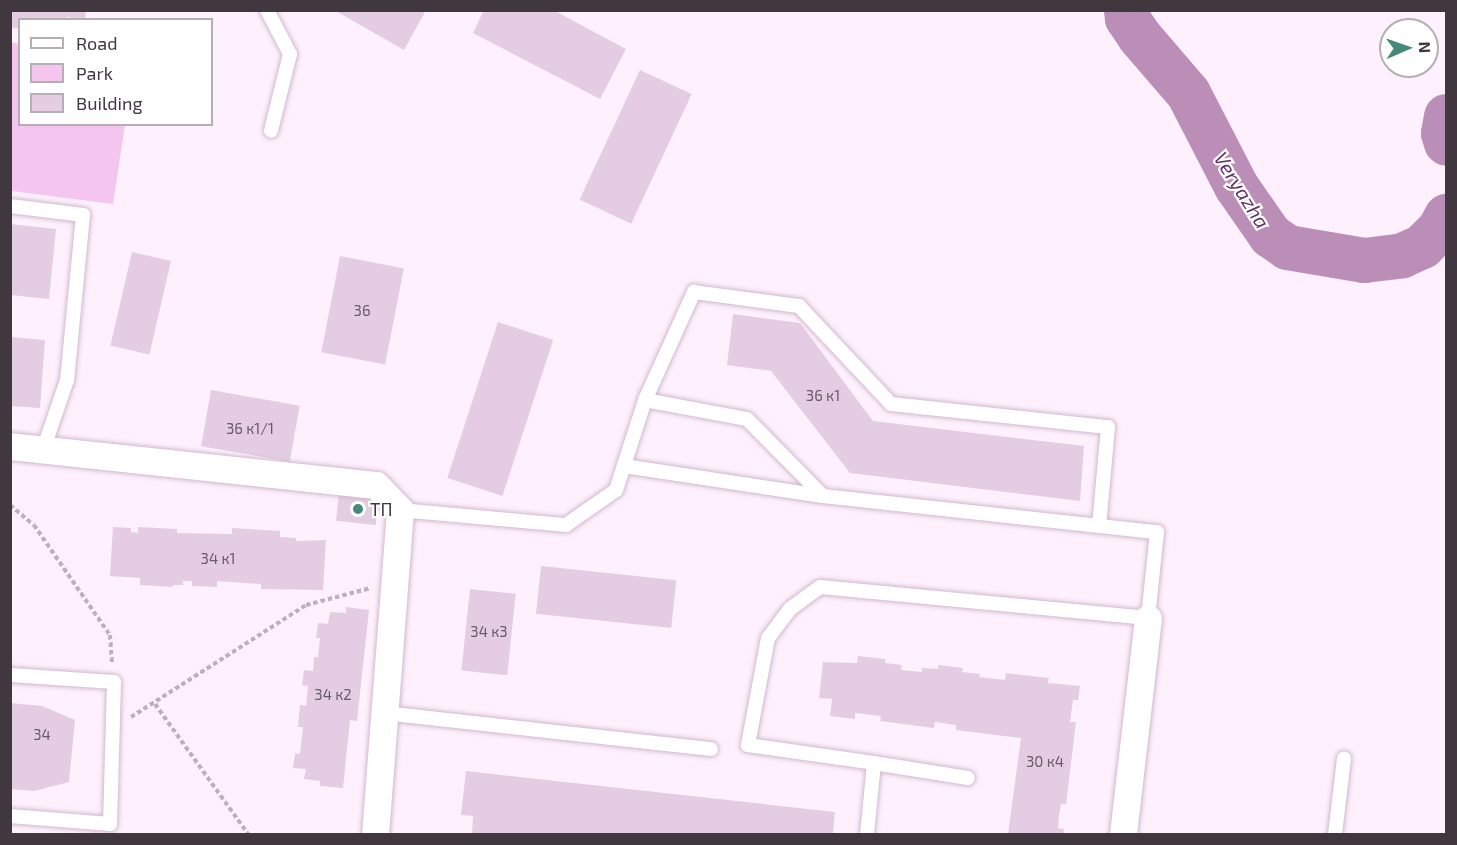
<!DOCTYPE html>
<meta charset="utf-8">
<style>
body{margin:0}
#map{position:relative;width:1457px;height:845px;overflow:hidden;background:#fef0fd;font-family:"Exo 2",sans-serif}
div>[style]{position:absolute}
[style*='--x']{left:calc(var(--x)*1px);top:calc(var(--y)*1px);width:calc(var(--w)*1px);rotate:calc(var(--a)*1deg)}
.green>*{inset:0;background:#f3c5ef}
.river>*{height:45px;margin:-22.5px;padding:0 22.5px;transform-origin:22.5px;border-radius:22.5px;background:#bb8eb8}
.building>*{inset:0;background:#e4cde2;transform-origin:0 0}
.path>*{height:4px;margin-top:-2px;transform-origin:0;background:repeating-linear-gradient(90deg,#bdb0bc 0 4.5px,transparent 0 7.5px)}
.roads{filter:drop-shadow(0 0 2px #d0b9ce) drop-shadow(0 0 2px #d0b9ce)}
.service>*{height:14px;margin:-7px;padding:0 7px;transform-origin:7px;border-radius:7px;background:#fff}
.minor>*{height:27px;margin:-13.5px;padding:0 13.5px;transform-origin:13.5px;border-radius:13.5px;background:#fff}
.dots>*{width:16px;height:16px;translate:-50% -50%;box-sizing:border-box;border:3px solid #fff;border-radius:50%}
span{translate:-50% -50%;white-space:nowrap;text-align:center;line-height:1.15;-webkit-text-stroke:4.5px #fff;paint-order:stroke}
.number-label{font-size:15px;color:#695c68}
.number-label span{-webkit-text-stroke-width:0}
.poi-label{font-size:18px;color:#40373f}
.left{translate:0 -50%;text-align:left}
.water-label{font-size:20px;color:#662e64;font-style:italic}
.frame{position:absolute;inset:0;border:12px solid #40373f;pointer-events:none}
.legend{position:absolute;left:18px;top:18px;width:195px;height:108px;box-sizing:border-box;background:#fff;border:2px solid #b3afb2;margin:0;padding:8px 10px;list-style:none;font-size:18px;color:#40373f}
.legend li{display:flex;align-items:center;gap:12px;height:30px}
.legend b{width:30px;border:2px solid #b3afb2}
.north{position:absolute;left:1379px;top:18px;width:60px;height:60px;box-sizing:border-box;background:#fff;border:2px solid #b3afb2;border-radius:50%;rotate:88deg;font-size:16px;font-weight:700;line-height:24px;text-align:center;color:#40373f}
.north::after{content:'';display:block;margin:auto;width:21px;height:27px;background:#46897b;clip-path:polygon(50% 0,100% 100%,50% 72%,0 100%)}
</style>
<div id="map">
<div class="green">
<i style="clip-path:polygon(11px 42px,19px 44px,20px 124px,125px 125px,113px 204px,11px 191px)"></i>
</div>
<div class="river">
<i style="--x:1126;--y:10;--w:8;--a:83"></i>
<i style="--x:1127;--y:18;--w:22;--a:56"></i>
<i style="--x:1139;--y:36;--w:75;--a:49.3"></i>
<i style="--x:1188;--y:93;--w:105;--a:62.7"></i>
<i style="--x:1236;--y:186;--w:60;--a:55.2"></i>
<i style="--x:1270;--y:235;--w:21;--a:35"></i>
<i style="--x:1287;--y:247;--w:78;--a:9.6"></i>
<i style="--x:1364;--y:260;--w:38;--a:-7"></i>
<i style="--x:1402;--y:255;--w:22;--a:-24"></i>
<i style="--x:1422;--y:246;--w:24;--a:-45"></i>
<i style="--x:1439;--y:229;--w:15;--a:-62"></i>
<i style="--x:1446;--y:116;--w:17;--a:100"></i>
<i style="--x:1443;--y:133;--w:10;--a:73"></i>
</div>
<div class="building">
<i style="clip-path:polygon(10px 10px,86px 10px,85px 20px,67px 17px,66px 20px,20px 20px,20px 29px,10px 27px)"></i>
<i style="clip-path:polygon(334px 10px,426px 10px,404px 50px)"></i>
<i style="clip-path:polygon(484px 10px,553px 10px,626px 49px,600px 99px,473px 33px)"></i>
<i style="left:640px;top:70px;width:57px;height:143px;rotate:25deg"></i>
<i style="clip-path:polygon(10px 224px,56px 229px,49px 299px,10px 295px)"></i>
<i style="left:132px;top:252px;width:40px;height:96px;rotate:13deg"></i>
<i style="left:340px;top:256px;width:65px;height:98px;rotate:11deg"></i>
<i style="clip-path:polygon(733px 314px,800px 323px,873px 421px,1084px 446px,1080px 501px,850px 473px,771px 371px,727px 365px)"></i>
<i style="left:498px;top:322px;width:58px;height:164px;rotate:18deg"></i>
<i style="clip-path:polygon(10px 337px,45px 340px,40px 408px,10px 406px)"></i>
<i style="left:211px;top:390px;width:90px;height:57px;rotate:10deg"></i>
<i style="left:339px;top:492px;width:40px;height:29px;rotate:6deg"></i>
<i style="clip-path:polygon(113px 527px,131px 528px,131px 532px,138px 533px,138px 527px,177px 529px,177px 533px,232px 534px,232px 528px,280px 531px,280px 537px,296px 538px,296px 541px,326px 540px,323px 590px,261px 589px,261px 584px,217px 581px,217px 587px,192px 586px,192px 581px,183px 581px,183px 585px,173px 585px,173px 587px,140px 585px,140px 578px,110px 576px)"></i>
<i style="left:541px;top:566px;width:136px;height:48px;rotate:6deg"></i>
<i style="left:470px;top:589px;width:46px;height:82px;rotate:6deg"></i>
<i style="clip-path:polygon(346px 607px,369px 610px,357px 721px,350px 720px,343px 788px,320px 786px,320px 781px,304px 779px,306px 769px,293px 768px,295px 753px,300px 754px,303px 727px,298px 727px,300px 705px,306px 706px,308px 686px,302px 685px,304px 670px,313px 671px,314px 657px,318px 657px,320px 638px,316px 638px,318px 623px,328px 624px,330px 612px,346px 613px)"></i>
<i style="clip-path:polygon(858px 656px,885px 659px,885px 663px,902px 665px,901px 670px,922px 672px,922px 668px,938px 669px,938px 665px,963px 668px,962px 672px,980px 674px,979px 677px,1005px 680px,1006px 673px,1049px 678px,1048px 683px,1080px 686px,1078px 700px,1073px 700px,1070px 722px,1076px 722px,1066px 804px,1061px 804px,1059px 816px,1058px 828px,1064px 829px,1063px 834px,1008px 834px,1021px 738px,956px 730px,956px 725px,935px 722px,934px 728px,880px 721px,881px 716px,855px 713px,855px 719px,830px 716px,832px 699px,819px 698px,823px 662px,857px 663px)"></i>
<i style="clip-path:polygon(10px 703px,42px 706px,75px 720px,69px 782px,34px 791px,10px 789px)"></i>
<i style="clip-path:polygon(466px 771px,835px 812px,833px 834px,472px 834px,473px 816px,461px 815px)"></i>
</div>
<div class="path">
<i style="--x:10;--y:505;--w:31;--a:40"></i>
<i style="--x:34;--y:525;--w:134;--a:55.4"></i>
<i style="--x:110;--y:635;--w:29;--a:86"></i>
<i style="--x:155;--y:704;--w:160;--a:54.4"></i>
<i style="--x:131;--y:717;--w:208;--a:-32.6"></i>
<i style="--x:306;--y:605;--w:67;--a:-14.7"></i>
</div>
<div class="roads">
<div class="service">
<i style="--x:267;--y:10;--w:50;--a:62.4"></i>
<i style="--x:290;--y:54;--w:79;--a:103.9"></i>
<i style="--x:10;--y:206;--w:74;--a:7"></i>
<i style="--x:83;--y:215;--w:166;--a:95.5"></i>
<i style="--x:67;--y:380;--w:74;--a:108.9"></i>
<i style="--x:645;--y:400;--w:104;--a:10.6"></i>
<i style="--x:747;--y:419;--w:108;--a:45.4"></i>
<i style="--x:624;--y:466;--w:201;--a:8.6"></i>
<i style="--x:823;--y:496;--w:336;--a:6.2"></i>
<i style="--x:1157;--y:532;--w:86;--a:96"></i>
<i style="--x:1148;--y:618;--w:329;--a:-174.6"></i>
<i style="--x:820;--y:587;--w:37;--a:144"></i>
<i style="--x:790;--y:609;--w:36;--a:127"></i>
<i style="--x:768;--y:638;--w:109;--a:100.6"></i>
<i style="--x:748;--y:745;--w:127;--a:8.1"></i>
<i style="--x:874;--y:763;--w:71;--a:95.6"></i>
<i style="--x:400;--y:510;--w:167;--a:5.2"></i>
<i style="--x:566;--y:525;--w:61;--a:-35"></i>
<i style="--x:616;--y:490;--w:95;--a:-72.1"></i>
<i style="--x:645;--y:400;--w:119;--a:-65.6"></i>
<i style="--x:694;--y:292;--w:106;--a:7.6"></i>
<i style="--x:799;--y:306;--w:134;--a:46.8"></i>
<i style="--x:891;--y:404;--w:218;--a:6.1"></i>
<i style="--x:1108;--y:427;--w:99;--a:95.2"></i>
<i style="--x:10;--y:675;--w:104;--a:3.9"></i>
<i style="--x:114;--y:682;--w:142;--a:91.6"></i>
<i style="--x:110;--y:824;--w:100;--a:-175.4"></i>
<i style="--x:384;--y:713;--w:329;--a:6.3"></i>
<i style="--x:874;--y:763;--w:95;--a:9.1"></i>
<i style="--x:1335;--y:834;--w:76;--a:-83.2"></i>
</div>
<div class="minor">
<i style="--x:10;--y:446;--w:368;--a:6.1"></i>
<i style="--x:376;--y:485;--w:35;--a:46"></i>
<i style="--x:400;--y:510;--w:325;--a:94.4"></i>
<i style="--x:1123;--y:834;--w:217;--a:-83.4"></i>
</div>
</div>
<div class="dots">
<i style="left:358px;top:509px;background:#46897b"></i>
</div>
<div class="number-label">
<span style="left:362px;top:311px">36</span>
<span style="left:823px;top:396px">36 к1</span>
<span style="left:250px;top:429px">36 к1/1</span>
<span style="left:218px;top:559px">34 к1</span>
<span style="left:489px;top:632px">34 к3</span>
<span style="left:333px;top:695px">34 к2</span>
<span style="left:42px;top:735px">34</span>
<span style="left:1045px;top:762px">30 к4</span>
</div>
<div class="poi-label">
<span class="left" style="left:370px;top:509px">ТП</span>
</div>
<div class="water-label">
<span style="left:1242px;top:190px;rotate:58deg">Veryazha</span>
</div>
<div class="frame"></div>
<ul class="legend">
<li><b style="height:8px;background:#fff"></b>Road</li>
<li><b style="height:16px;background:#f3c5ef"></b>Park</li>
<li><b style="height:16px;background:#e4cde2"></b>Building</li>
</ul>
<div class="north">N</div>
</div>
